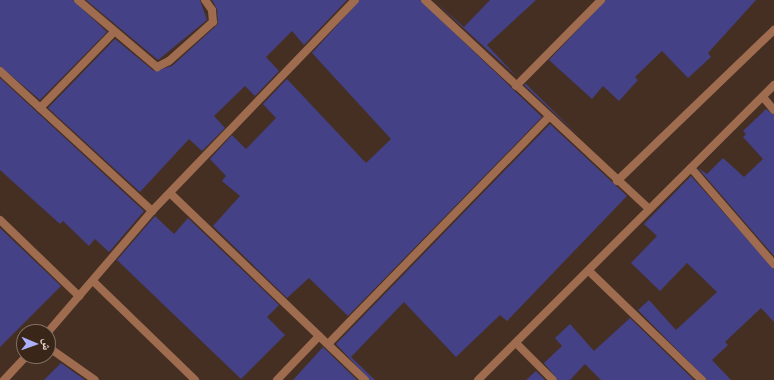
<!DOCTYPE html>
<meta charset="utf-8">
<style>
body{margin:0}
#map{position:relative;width:774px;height:380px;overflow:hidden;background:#452f23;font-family:Manrope,"Noto Naskh Arabic",sans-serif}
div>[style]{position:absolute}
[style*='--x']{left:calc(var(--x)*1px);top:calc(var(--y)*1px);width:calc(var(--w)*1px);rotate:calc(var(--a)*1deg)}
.building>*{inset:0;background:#444186}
.street>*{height:8px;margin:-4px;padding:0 4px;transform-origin:4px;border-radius:4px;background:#9f6c4f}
span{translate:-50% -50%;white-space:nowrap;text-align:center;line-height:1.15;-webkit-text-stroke:3.5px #3a2519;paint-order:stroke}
.north{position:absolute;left:16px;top:324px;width:40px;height:40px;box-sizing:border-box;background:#3a2519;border:1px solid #816f64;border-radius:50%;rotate:92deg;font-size:11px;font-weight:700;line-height:16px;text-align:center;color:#ebddd5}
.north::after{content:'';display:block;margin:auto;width:14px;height:18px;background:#acaffb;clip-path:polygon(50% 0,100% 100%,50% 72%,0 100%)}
</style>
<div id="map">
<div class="building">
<i style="clip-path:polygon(0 0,73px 0,107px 32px,40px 100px,0 66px)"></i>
<i style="clip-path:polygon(86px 0,200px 0,207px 20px,158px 60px)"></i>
<i style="clip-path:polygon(212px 0,347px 0,304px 45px,292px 31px,266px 57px,279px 71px,255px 96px,245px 86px,214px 116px,225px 128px,202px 151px,189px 139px,140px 192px,48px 108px,115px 39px,154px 71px,172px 66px,218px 24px,217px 9px)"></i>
<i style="clip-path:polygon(360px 0,420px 0,542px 117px,348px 316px,309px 278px,287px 298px,213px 226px,240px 196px,222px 181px,226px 176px,210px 159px,232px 135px,246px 149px,276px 118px,263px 104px,287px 79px,366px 163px,391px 139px,312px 53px)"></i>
<i style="clip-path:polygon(433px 0,464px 27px,490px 0,536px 0,487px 45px,517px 77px)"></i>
<i style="clip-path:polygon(606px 0,756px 0,708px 53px,711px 57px,688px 78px,662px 51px,635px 77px,638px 80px,619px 101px,603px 86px,592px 99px,549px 60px)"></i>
<i style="clip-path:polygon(0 78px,144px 211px,109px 252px,95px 239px,89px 246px,63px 221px,60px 224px,0 170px)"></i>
<i style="clip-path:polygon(526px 84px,579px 136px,524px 85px)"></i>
<i style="clip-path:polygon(766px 109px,774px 115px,774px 256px,698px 168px,707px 174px,723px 158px,744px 177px,763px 159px,743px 137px,746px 134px,743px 131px)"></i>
<i style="clip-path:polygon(550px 124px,627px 196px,507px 321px,500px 315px,456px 357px,404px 302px,351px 357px,375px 380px,370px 380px,336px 344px)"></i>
<i style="clip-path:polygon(691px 176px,774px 269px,774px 322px,761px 308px,725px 342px,728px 345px,712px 360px,731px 380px,707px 380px,638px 310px,649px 300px,676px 330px,717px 292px,687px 263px,660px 291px,631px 263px,657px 236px,644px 224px)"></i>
<i style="clip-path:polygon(155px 216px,174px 234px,188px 218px,279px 305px,267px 317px,285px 335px,241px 379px,117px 260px)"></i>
<i style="clip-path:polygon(0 228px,61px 286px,0 347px)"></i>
<i style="clip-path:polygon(630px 318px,694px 380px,601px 380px,585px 364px,570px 380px,558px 380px,544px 363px,562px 346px,555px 338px,570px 324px,594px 351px)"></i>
<i style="clip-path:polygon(323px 347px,357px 380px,293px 380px)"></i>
<i style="clip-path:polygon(61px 363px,85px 380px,44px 380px)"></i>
<i style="clip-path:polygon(536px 371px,545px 380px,526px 380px)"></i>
</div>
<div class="street">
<i style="--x:78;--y:0;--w:104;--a:40.3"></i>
<i style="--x:157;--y:67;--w:13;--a:-27"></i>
<i style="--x:169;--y:61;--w:59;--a:-41.6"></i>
<i style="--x:213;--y:22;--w:12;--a:-95"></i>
<i style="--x:212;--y:10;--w:12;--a:-125"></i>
<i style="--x:425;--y:0;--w:306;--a:43"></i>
<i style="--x:0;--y:71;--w:207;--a:42.6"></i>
<i style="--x:516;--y:86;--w:121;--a:-45.3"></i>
<i style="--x:763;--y:97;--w:17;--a:50"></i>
<i style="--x:40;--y:108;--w:105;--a:-45.8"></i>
<i style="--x:691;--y:168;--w:127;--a:49.2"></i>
<i style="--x:617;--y:181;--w:218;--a:-43.9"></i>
<i style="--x:171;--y:194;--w:269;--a:43.8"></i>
<i style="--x:0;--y:220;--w:110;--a:43.9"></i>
<i style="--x:590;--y:272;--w:156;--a:44"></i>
<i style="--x:93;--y:281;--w:142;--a:44.1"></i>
<i style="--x:48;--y:332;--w:160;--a:-49.3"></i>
<i style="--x:152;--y:211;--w:293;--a:-46.1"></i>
<i style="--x:516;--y:343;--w:52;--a:45"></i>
<i style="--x:328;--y:344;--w:317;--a:-45.8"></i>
<i style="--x:48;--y:347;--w:57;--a:35.1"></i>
<i style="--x:4;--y:380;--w:33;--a:-47"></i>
<i style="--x:277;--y:380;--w:61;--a:-46.3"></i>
<i style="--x:478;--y:380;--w:418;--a:-44.9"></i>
</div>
<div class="north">ش</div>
</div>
